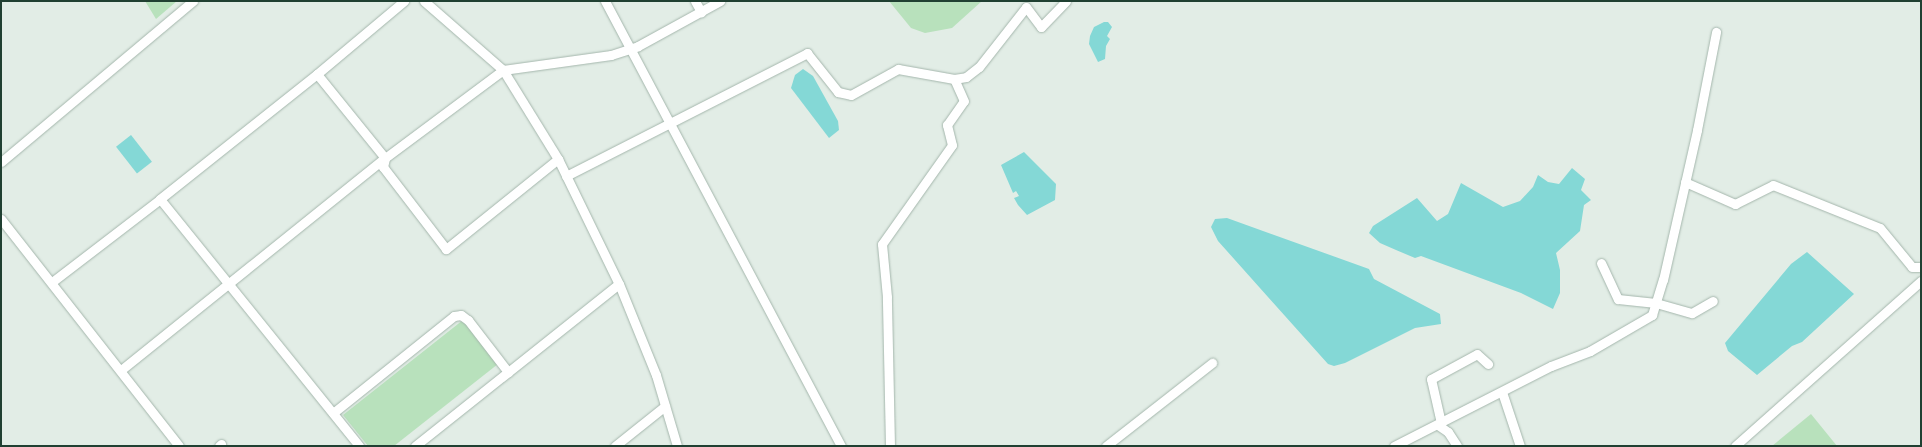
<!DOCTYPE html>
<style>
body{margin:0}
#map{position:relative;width:1922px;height:447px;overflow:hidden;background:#e2ede6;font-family:"Asap Condensed",sans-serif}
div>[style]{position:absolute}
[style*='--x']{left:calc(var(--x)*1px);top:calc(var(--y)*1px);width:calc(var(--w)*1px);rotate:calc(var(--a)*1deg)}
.green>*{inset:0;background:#b8e1bc}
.water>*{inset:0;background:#84d8d6;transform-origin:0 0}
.roads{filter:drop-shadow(0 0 1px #a4b6ac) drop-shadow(0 0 1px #a4b6ac)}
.minor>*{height:9px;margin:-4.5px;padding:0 4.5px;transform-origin:4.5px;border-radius:4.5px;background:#fff}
span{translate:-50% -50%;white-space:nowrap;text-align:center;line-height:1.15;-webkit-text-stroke:4px #f3f9f5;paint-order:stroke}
.frame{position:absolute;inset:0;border:2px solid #204032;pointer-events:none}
</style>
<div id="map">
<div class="green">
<i style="clip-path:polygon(145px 1px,177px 1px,156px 19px)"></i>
<i style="clip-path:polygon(889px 1px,982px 1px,952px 28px,925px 33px,911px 28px)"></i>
<i style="clip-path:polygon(463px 320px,498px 364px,394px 446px,368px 446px,343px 415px)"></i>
<i style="clip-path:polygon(1811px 414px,1837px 446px,1772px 446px)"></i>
</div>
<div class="water">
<i style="clip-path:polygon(1104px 22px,1108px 22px,1112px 27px,1107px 36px,1110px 39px,1106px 46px,1105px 59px,1098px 62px,1089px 44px,1090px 36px,1094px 27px)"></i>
<i style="clip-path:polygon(803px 69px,813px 76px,838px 121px,839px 130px,829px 138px,791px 88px,795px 75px)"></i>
<i style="left:131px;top:135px;width:34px;height:19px;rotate:52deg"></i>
<i style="clip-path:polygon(1024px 152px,1056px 184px,1055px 200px,1027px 215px,1018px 205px,1014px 198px,1019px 196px,1016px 191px,1013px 193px,1001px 165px)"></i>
<i style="clip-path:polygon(1572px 168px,1585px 179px,1581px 190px,1591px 200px,1584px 205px,1580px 231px,1556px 253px,1560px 270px,1560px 293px,1553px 309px,1521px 293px,1421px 256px,1415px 258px,1396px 250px,1380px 243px,1369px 233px,1373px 226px,1417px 198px,1437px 221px,1448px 214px,1461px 183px,1503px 207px,1520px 201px,1533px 187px,1538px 175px,1548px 182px,1559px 184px)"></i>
<i style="clip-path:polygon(1227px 218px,1369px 269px,1374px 279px,1440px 314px,1441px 324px,1415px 328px,1345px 363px,1334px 366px,1328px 364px,1218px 241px,1211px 227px,1215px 219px)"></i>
<i style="clip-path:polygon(1807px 252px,1854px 294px,1802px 342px,1792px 346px,1757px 375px,1728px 351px,1725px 343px,1791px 264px)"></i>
</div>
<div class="roads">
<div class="minor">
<i style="--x:424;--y:1;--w:105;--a:41.1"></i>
<i style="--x:503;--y:70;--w:105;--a:58.3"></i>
<i style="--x:558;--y:159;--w:139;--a:64"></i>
<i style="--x:619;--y:284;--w:98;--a:67.9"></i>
<i style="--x:656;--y:375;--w:74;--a:73.5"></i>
<i style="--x:605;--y:1;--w:504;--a:62.06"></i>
<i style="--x:695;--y:1;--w:13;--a:61"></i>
<i style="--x:317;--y:74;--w:114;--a:-40"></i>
<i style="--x:558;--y:159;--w:144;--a:141.2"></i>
<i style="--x:446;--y:249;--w:103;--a:-127.5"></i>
<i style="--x:383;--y:167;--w:9;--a:-77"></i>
<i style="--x:385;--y:158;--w:147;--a:-36.7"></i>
<i style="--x:503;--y:70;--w:109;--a:-7.9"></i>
<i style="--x:611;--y:55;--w:28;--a:-18"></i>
<i style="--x:638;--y:46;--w:94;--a:-28.8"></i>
<i style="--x:1;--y:162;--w:251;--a:-40"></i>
<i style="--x:566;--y:176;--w:271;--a:-27"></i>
<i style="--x:807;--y:53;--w:50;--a:51.5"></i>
<i style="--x:838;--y:92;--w:13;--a:13"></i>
<i style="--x:851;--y:95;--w:54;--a:-29"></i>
<i style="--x:898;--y:69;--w:57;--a:10.1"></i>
<i style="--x:1685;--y:182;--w:55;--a:23.7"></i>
<i style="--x:1735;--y:204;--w:42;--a:-26.6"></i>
<i style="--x:1773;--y:185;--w:115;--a:21.9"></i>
<i style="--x:1880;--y:228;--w:50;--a:50.6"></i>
<i style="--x:1912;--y:267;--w:9;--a:0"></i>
<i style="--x:1;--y:219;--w:288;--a:51.9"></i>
<i style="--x:1601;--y:263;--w:40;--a:65"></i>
<i style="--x:1618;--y:299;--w:38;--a:6"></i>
<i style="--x:1656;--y:303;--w:37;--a:16"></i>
<i style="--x:1692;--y:313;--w:24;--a:-30"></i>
<i style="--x:52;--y:282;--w:136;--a:-37.5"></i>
<i style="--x:160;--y:199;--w:317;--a:51.1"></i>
<i style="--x:121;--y:370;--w:339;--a:-38.8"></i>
<i style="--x:385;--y:158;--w:108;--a:-129"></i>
<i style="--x:317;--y:74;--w:201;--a:141.5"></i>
<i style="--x:1502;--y:392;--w:57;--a:71.6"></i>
<i style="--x:333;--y:413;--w:155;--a:-38.7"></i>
<i style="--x:454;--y:316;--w:7;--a:-8"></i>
<i style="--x:461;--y:315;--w:9;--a:36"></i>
<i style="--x:468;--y:320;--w:66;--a:52.4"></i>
<i style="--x:1441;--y:423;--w:45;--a:-102.8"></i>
<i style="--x:1431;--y:379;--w:52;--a:-28.5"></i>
<i style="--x:1477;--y:354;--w:15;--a:42"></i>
<i style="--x:1438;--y:425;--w:12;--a:35"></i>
<i style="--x:1448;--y:432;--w:17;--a:57"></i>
<i style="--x:219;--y:446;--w:3;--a:-45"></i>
<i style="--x:415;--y:446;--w:260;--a:-38.5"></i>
<i style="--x:615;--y:446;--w:64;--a:-38.7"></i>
<i style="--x:890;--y:446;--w:149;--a:-91.2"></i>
<i style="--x:887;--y:297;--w:53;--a:-95.4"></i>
<i style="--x:882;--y:244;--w:121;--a:-54.7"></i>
<i style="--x:952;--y:145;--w:21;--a:-104"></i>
<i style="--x:947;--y:125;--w:29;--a:-55"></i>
<i style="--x:964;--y:101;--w:24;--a:-114"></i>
<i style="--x:954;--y:79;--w:12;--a:-9"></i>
<i style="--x:966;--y:77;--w:16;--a:-38"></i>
<i style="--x:979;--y:67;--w:76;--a:-51.9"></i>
<i style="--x:1026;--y:7;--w:25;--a:53"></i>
<i style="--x:1041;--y:27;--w:36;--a:-46"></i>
<i style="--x:1106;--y:446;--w:135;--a:-38.1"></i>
<i style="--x:1394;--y:446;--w:176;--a:-27"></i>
<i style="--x:1551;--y:366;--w:42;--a:-21"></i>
<i style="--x:1590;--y:351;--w:72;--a:-30.1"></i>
<i style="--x:1652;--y:315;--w:37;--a:-73"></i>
<i style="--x:1663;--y:280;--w:154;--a:-77.2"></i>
<i style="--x:1697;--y:130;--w:100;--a:-79"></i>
<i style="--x:1735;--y:446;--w:249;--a:-41.6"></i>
</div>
</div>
<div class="frame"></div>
</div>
